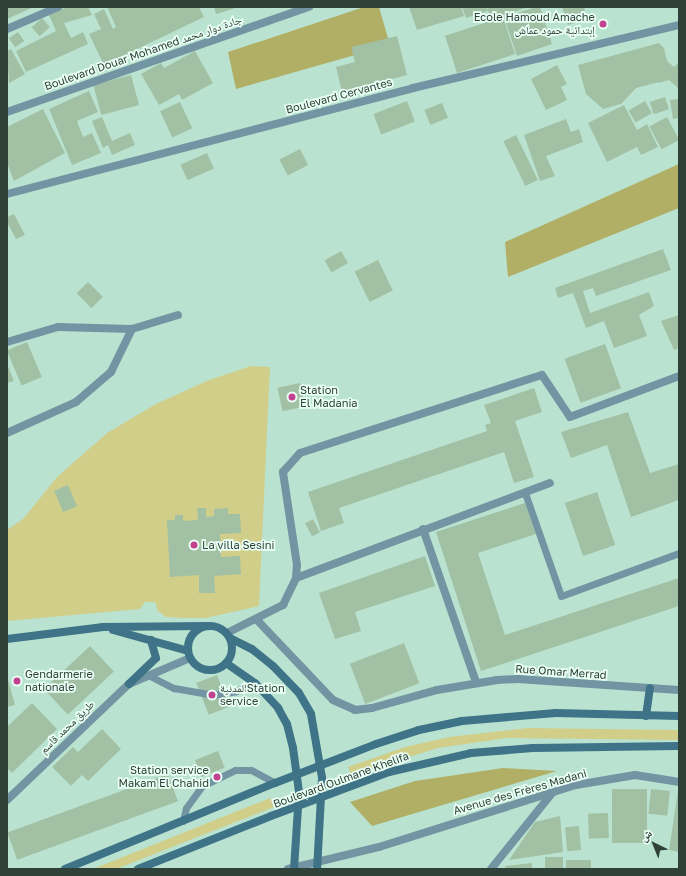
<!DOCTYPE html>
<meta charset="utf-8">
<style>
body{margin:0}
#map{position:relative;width:686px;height:876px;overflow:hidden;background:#b9e3d0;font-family:"Golos Text","Noto Naskh Arabic",sans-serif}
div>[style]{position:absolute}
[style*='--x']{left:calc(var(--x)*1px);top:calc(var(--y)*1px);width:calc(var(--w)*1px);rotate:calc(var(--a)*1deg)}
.green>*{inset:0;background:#d1ce8a}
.forest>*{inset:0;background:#b1af66}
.building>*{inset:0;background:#a2c0a4;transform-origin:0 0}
.service>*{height:7px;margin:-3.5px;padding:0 3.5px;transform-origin:3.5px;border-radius:3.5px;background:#7394a2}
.minor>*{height:8px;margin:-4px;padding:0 4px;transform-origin:4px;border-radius:4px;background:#7394a2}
.tertiary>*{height:8px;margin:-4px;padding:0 4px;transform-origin:4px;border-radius:4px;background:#7394a2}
.secondary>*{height:8px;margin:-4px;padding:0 4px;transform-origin:4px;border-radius:4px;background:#3f7387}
.secondary>.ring{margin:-4px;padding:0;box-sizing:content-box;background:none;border:8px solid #3f7387;border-radius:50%}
.secondary-bridge>*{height:8px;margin:-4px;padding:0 4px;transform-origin:4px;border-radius:4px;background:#3f7387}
.dots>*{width:11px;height:11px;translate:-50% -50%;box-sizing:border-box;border:2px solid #eafff5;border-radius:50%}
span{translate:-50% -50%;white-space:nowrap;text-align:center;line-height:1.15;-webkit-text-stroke:3.5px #eafff5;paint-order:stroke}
.poi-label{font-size:11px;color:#304139}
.right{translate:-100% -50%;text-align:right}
.left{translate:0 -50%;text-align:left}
.street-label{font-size:11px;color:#304139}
.frame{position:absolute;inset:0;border:8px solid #304139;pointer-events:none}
.north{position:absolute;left:634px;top:824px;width:40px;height:40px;-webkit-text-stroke:3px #eafff5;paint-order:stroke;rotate:317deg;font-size:11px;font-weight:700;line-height:16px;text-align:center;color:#304139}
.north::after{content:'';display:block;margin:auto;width:14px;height:18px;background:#304139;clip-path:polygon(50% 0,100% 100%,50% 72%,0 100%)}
</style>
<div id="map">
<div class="green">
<i style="clip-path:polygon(251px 366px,270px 367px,259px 606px,206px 618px,185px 618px,166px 617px,158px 611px,155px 602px,145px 602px,140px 609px,129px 610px,7px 621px,7px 530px,23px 519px,57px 477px,107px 433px,156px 404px,209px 380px)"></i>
<i style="clip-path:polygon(528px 728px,679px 730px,679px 740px,507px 738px,438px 748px,351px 775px,348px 767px,405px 747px,449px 737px)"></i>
<i style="clip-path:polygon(270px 798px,274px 807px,116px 869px,93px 869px)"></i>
</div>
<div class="forest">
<i style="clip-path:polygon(364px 7px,379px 7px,390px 45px,236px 89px,228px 52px)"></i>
<i style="clip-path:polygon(679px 164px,679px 208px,508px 277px,505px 242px)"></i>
<i style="clip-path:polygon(503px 768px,557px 771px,372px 826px,350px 802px,415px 781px)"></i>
</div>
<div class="building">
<i style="clip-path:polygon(7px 7px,34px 7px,7px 19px)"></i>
<i style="clip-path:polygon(67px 7px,88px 7px,92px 15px,64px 23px,71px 38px,83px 32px,88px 44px,26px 72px,16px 51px,56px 31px,49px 15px)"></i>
<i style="clip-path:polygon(107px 7px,199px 7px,204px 17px,104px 65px,89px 34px,101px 29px,94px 14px,104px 9px,113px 29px,116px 27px)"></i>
<i style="clip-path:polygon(214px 7px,239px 7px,216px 14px)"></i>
<i style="clip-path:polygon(409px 7px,461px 7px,464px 16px,417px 30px)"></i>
<i style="clip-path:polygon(462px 7px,486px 7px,488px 11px,466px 18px)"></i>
<i style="clip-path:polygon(487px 7px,528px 7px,491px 20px)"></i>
<i style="clip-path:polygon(536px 7px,540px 7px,552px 44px,517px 56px,504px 17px)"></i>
<i style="clip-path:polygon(562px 7px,584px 7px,587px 19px,568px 25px)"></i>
<i style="left:503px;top:17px;width:39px;height:61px;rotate:72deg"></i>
<i style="left:42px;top:18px;width:12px;height:14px;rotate:48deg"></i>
<i style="left:18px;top:32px;width:11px;height:11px;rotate:56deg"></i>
<i style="clip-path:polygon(397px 36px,407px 75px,342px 92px,336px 67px,355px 62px,351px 47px)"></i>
<i style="clip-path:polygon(659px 43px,664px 48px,667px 61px,674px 67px,679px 62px,679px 89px,669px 80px,658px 83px,659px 82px,636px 88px,621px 104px,603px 109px,586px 94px,578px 65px)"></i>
<i style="clip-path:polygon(11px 49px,25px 74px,9px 83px,7px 51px)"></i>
<i style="clip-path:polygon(195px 51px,213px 83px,182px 100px,179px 94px,159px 105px,141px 74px,161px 63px,164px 68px)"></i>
<i style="clip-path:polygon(557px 65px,567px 84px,561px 87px,567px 100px,546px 110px,531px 79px)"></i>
<i style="left:131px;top:75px;width:31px;height:39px;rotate:75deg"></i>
<i style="clip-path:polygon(89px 91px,98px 112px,77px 121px,83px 137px,92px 133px,101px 153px,72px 165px,49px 109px)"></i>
<i style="left:665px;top:97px;width:13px;height:16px;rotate:72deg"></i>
<i style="clip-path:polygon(679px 99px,679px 118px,673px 119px,670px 100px)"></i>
<i style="left:407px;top:101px;width:22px;height:36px;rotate:69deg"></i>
<i style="left:645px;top:101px;width:14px;height:19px;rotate:60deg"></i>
<i style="left:180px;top:102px;width:29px;height:22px;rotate:65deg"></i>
<i style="left:442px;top:103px;width:16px;height:19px;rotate:68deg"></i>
<i style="clip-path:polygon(624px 105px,637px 130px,647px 124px,658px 147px,641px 155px,637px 147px,607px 162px,588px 123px)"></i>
<i style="clip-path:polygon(43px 109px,65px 153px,14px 181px,7px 163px,7px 127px)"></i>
<i style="clip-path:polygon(102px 117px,112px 141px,130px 133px,135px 145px,112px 155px,108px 145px,103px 148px,92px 121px)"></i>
<i style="left:667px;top:117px;width:26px;height:20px;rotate:62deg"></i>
<i style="clip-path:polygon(566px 119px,571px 132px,579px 129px,583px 142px,546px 156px,555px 176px,540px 181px,524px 135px)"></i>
<i style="left:516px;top:135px;width:50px;height:14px;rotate:64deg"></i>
<i style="left:300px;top:149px;width:18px;height:23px;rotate:63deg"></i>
<i style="left:207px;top:153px;width:17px;height:29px;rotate:66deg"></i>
<i style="clip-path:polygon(14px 214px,25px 235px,16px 239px,7px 222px,7px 217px)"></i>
<i style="clip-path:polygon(663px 249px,671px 270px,596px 296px,593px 288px,583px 291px,590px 313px,649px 292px,654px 306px,639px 315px,647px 336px,614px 348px,604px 321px,586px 328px,573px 293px,558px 298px,555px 288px)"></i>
<i style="left:341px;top:251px;width:14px;height:19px;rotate:60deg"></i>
<i style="left:378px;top:260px;width:34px;height:26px;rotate:64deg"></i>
<i style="left:88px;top:282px;width:21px;height:16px;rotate:45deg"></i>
<i style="clip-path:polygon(679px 315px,679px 348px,674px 350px,661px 321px)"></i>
<i style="left:27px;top:342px;width:38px;height:22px;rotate:67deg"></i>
<i style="left:605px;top:344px;width:47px;height:43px;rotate:70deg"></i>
<i style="clip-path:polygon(7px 364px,14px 381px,7px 383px)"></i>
<i style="left:300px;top:383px;width:24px;height:23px;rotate:78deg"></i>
<i style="clip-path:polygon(534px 388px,542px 412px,515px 421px,534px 477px,514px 483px,504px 452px,339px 508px,344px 523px,321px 531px,308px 492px,487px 431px,485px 425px,491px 423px,484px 405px)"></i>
<i style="clip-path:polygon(628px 412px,650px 473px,679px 464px,679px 500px,631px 517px,607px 445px,571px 458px,561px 432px)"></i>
<i style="left:68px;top:485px;width:23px;height:15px;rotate:67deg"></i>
<i style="left:597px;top:492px;width:56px;height:34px;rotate:71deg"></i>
<i style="clip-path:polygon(525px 503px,536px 534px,478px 553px,505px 635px,679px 578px,679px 606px,481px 671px,436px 532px)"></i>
<i style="clip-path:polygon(197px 508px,206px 508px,206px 517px,214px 516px,214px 509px,228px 508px,228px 514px,240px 514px,241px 533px,220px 534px,221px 557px,240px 556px,241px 574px,214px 576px,215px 593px,199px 593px,199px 575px,170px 577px,167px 520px,175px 520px,175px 515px,183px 515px,183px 521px,198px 520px)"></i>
<i style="left:313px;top:519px;width:15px;height:9px;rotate:62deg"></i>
<i style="clip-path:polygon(425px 556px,435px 586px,355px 612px,361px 631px,335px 639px,319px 593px)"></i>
<i style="left:404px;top:643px;width:43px;height:58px;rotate:69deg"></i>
<i style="left:90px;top:646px;width:35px;height:63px;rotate:47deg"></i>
<i style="left:217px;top:675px;width:34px;height:22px;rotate:69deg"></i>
<i style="clip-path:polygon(7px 676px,15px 705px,7px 707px)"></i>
<i style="clip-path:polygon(32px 703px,57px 729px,12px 773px,7px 768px,7px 727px)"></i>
<i style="clip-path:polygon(102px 729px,121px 749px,88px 781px,82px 775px,71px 786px,52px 767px,73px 747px,78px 752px)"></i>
<i style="left:218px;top:751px;width:18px;height:25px;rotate:68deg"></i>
<i style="left:168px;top:774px;width:29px;height:171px;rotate:70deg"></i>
<i style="left:612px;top:789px;width:35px;height:54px"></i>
<i style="left:651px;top:789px;width:19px;height:25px;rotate:6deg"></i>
<i style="clip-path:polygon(678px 791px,679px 791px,679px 852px,669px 850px)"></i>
<i style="left:608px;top:813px;width:25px;height:20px;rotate:88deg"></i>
<i style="clip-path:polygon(560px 816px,563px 852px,509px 860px,535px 822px)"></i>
<i style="left:579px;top:826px;width:24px;height:14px;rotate:85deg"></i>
<i style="left:545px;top:857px;width:18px;height:12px"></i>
<i style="left:566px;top:860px;width:25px;height:9px"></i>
<i style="clip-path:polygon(532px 863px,532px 869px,506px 869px,505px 866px)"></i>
</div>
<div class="service">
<i style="--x:525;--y:493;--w:109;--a:70.7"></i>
<i style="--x:561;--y:596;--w:126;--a:-20"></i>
<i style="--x:150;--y:676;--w:27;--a:27"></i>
<i style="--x:174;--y:688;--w:39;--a:10"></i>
<i style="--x:212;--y:695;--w:24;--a:-9"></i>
<i style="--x:236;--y:691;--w:21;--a:-23"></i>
<i style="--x:183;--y:821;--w:13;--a:-77"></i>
<i style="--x:186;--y:808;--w:27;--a:-54"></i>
<i style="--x:202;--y:786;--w:37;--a:-26"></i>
<i style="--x:235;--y:770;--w:16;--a:0"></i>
<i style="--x:251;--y:770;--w:27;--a:28"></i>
</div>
<div class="minor">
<i style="--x:7;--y:29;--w:56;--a:-23.3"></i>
<i style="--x:7;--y:112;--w:320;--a:-19.2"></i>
<i style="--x:7;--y:194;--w:420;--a:-14.6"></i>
<i style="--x:413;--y:88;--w:273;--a:-13.3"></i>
<i style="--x:7;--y:342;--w:53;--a:-16.4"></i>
<i style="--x:58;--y:327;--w:74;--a:1.5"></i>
<i style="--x:132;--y:329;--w:48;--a:-16.9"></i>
<i style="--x:7;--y:433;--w:76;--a:-24.2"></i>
<i style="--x:76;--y:402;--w:46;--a:-40.6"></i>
<i style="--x:111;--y:372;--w:48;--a:-64"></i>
<i style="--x:423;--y:529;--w:162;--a:70.9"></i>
<i style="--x:296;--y:578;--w:271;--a:-20.5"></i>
<i style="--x:257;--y:620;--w:110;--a:46.5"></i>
<i style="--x:333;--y:700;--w:24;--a:24"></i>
<i style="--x:355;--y:710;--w:17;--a:-7"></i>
<i style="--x:372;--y:708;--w:67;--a:-15.5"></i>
<i style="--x:437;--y:690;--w:61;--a:-9.5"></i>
<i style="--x:497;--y:680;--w:21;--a:-3"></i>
<i style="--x:518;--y:679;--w:161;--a:3.9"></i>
<i style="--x:227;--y:633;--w:63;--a:-26.6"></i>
<i style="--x:283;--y:605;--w:30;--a:-64"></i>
<i style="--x:296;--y:578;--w:13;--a:-86"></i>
<i style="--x:297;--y:565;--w:94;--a:-98.6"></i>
<i style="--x:283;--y:472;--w:25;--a:-48"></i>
<i style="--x:300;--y:453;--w:254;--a:-17.9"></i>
<i style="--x:542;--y:375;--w:50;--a:56.3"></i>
<i style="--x:570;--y:417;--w:116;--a:-20.6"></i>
<i style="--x:491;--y:869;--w:97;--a:-51.2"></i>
</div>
<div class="tertiary">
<i style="--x:7;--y:800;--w:168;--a:-43.6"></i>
<i style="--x:129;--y:684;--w:66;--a:-23.1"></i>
<i style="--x:288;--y:869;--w:94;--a:-13.6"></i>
<i style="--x:379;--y:847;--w:207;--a:-17.5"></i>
<i style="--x:576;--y:785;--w:60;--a:-9.6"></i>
<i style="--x:635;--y:775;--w:45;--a:9"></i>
</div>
<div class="secondary">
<i class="ring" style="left:188px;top:626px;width:36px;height:36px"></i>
<i style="--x:113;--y:630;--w:78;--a:15.6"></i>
<i style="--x:230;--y:638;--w:25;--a:27"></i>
<i style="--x:252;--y:649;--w:27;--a:39"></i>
<i style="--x:273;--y:666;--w:37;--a:46"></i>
<i style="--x:299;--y:693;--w:24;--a:60"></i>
<i style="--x:311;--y:714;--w:65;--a:80.2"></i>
<i style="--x:322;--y:778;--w:91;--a:93.1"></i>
<i style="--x:7;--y:639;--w:97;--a:-7.1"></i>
<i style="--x:103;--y:627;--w:104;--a:-0.6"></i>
<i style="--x:226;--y:663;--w:35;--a:35"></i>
<i style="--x:255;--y:683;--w:34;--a:47"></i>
<i style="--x:278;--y:708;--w:18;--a:61"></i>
<i style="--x:287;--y:724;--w:25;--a:76"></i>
<i style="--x:293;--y:748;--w:44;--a:82.2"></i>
<i style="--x:299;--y:792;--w:77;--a:93.7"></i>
<i style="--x:129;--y:684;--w:37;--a:-44"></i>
<i style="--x:156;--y:658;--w:19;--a:-106"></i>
<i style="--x:646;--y:716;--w:28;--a:-82"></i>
<i style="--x:376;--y:744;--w:45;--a:-18"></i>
<i style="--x:419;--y:730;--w:44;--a:-11.8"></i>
<i style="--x:462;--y:721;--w:94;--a:-4.9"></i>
<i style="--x:556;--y:713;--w:123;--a:1.4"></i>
<i style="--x:389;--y:772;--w:84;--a:-13"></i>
<i style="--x:471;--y:753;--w:62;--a:-4.6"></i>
<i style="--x:533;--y:748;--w:146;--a:-0.8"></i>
<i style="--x:65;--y:869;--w:227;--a:-22.3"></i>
<i style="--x:138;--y:869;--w:143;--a:-21.7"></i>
</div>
<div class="secondary-bridge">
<i style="--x:275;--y:783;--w:108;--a:-21.1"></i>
<i style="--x:271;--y:816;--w:126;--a:-20.4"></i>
</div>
<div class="dots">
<i style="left:603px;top:24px;background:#c14390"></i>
<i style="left:292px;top:397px;background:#c14390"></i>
<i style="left:194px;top:545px;background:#c14390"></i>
<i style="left:17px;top:681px;background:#c14390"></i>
<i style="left:212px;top:695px;background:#c14390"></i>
<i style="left:217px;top:777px;background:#c14390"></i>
</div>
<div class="poi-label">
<span class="right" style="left:595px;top:24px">Ecole Hamoud Amache<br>إبتدائية حمود عماش</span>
<span class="left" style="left:300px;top:397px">Station<br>El Madania</span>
<span class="left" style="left:202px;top:545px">La villa Sesini</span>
<span class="left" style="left:25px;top:681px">Gendarmerie<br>nationale</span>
<span class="left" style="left:220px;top:695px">المدنيةStation<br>service</span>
<span class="right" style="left:209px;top:777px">Station service<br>Makam El Chahid</span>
</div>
<div class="street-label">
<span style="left:143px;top:53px;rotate:-19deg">Boulevard Douar Mohamed جادة دوار محمد</span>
<span style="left:339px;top:96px;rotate:-15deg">Boulevard Cervantes</span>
<span style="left:561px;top:672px;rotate:4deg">Rue Omar Merrad</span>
<span style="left:67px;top:727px;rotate:-44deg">طريق محمد قاسم</span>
<span style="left:341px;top:780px;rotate:-20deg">Boulevard Oulmane Khelifa</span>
<span style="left:520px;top:792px;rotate:-16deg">Avenue des Frères Madani</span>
</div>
<div class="frame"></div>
<div class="north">ش</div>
</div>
